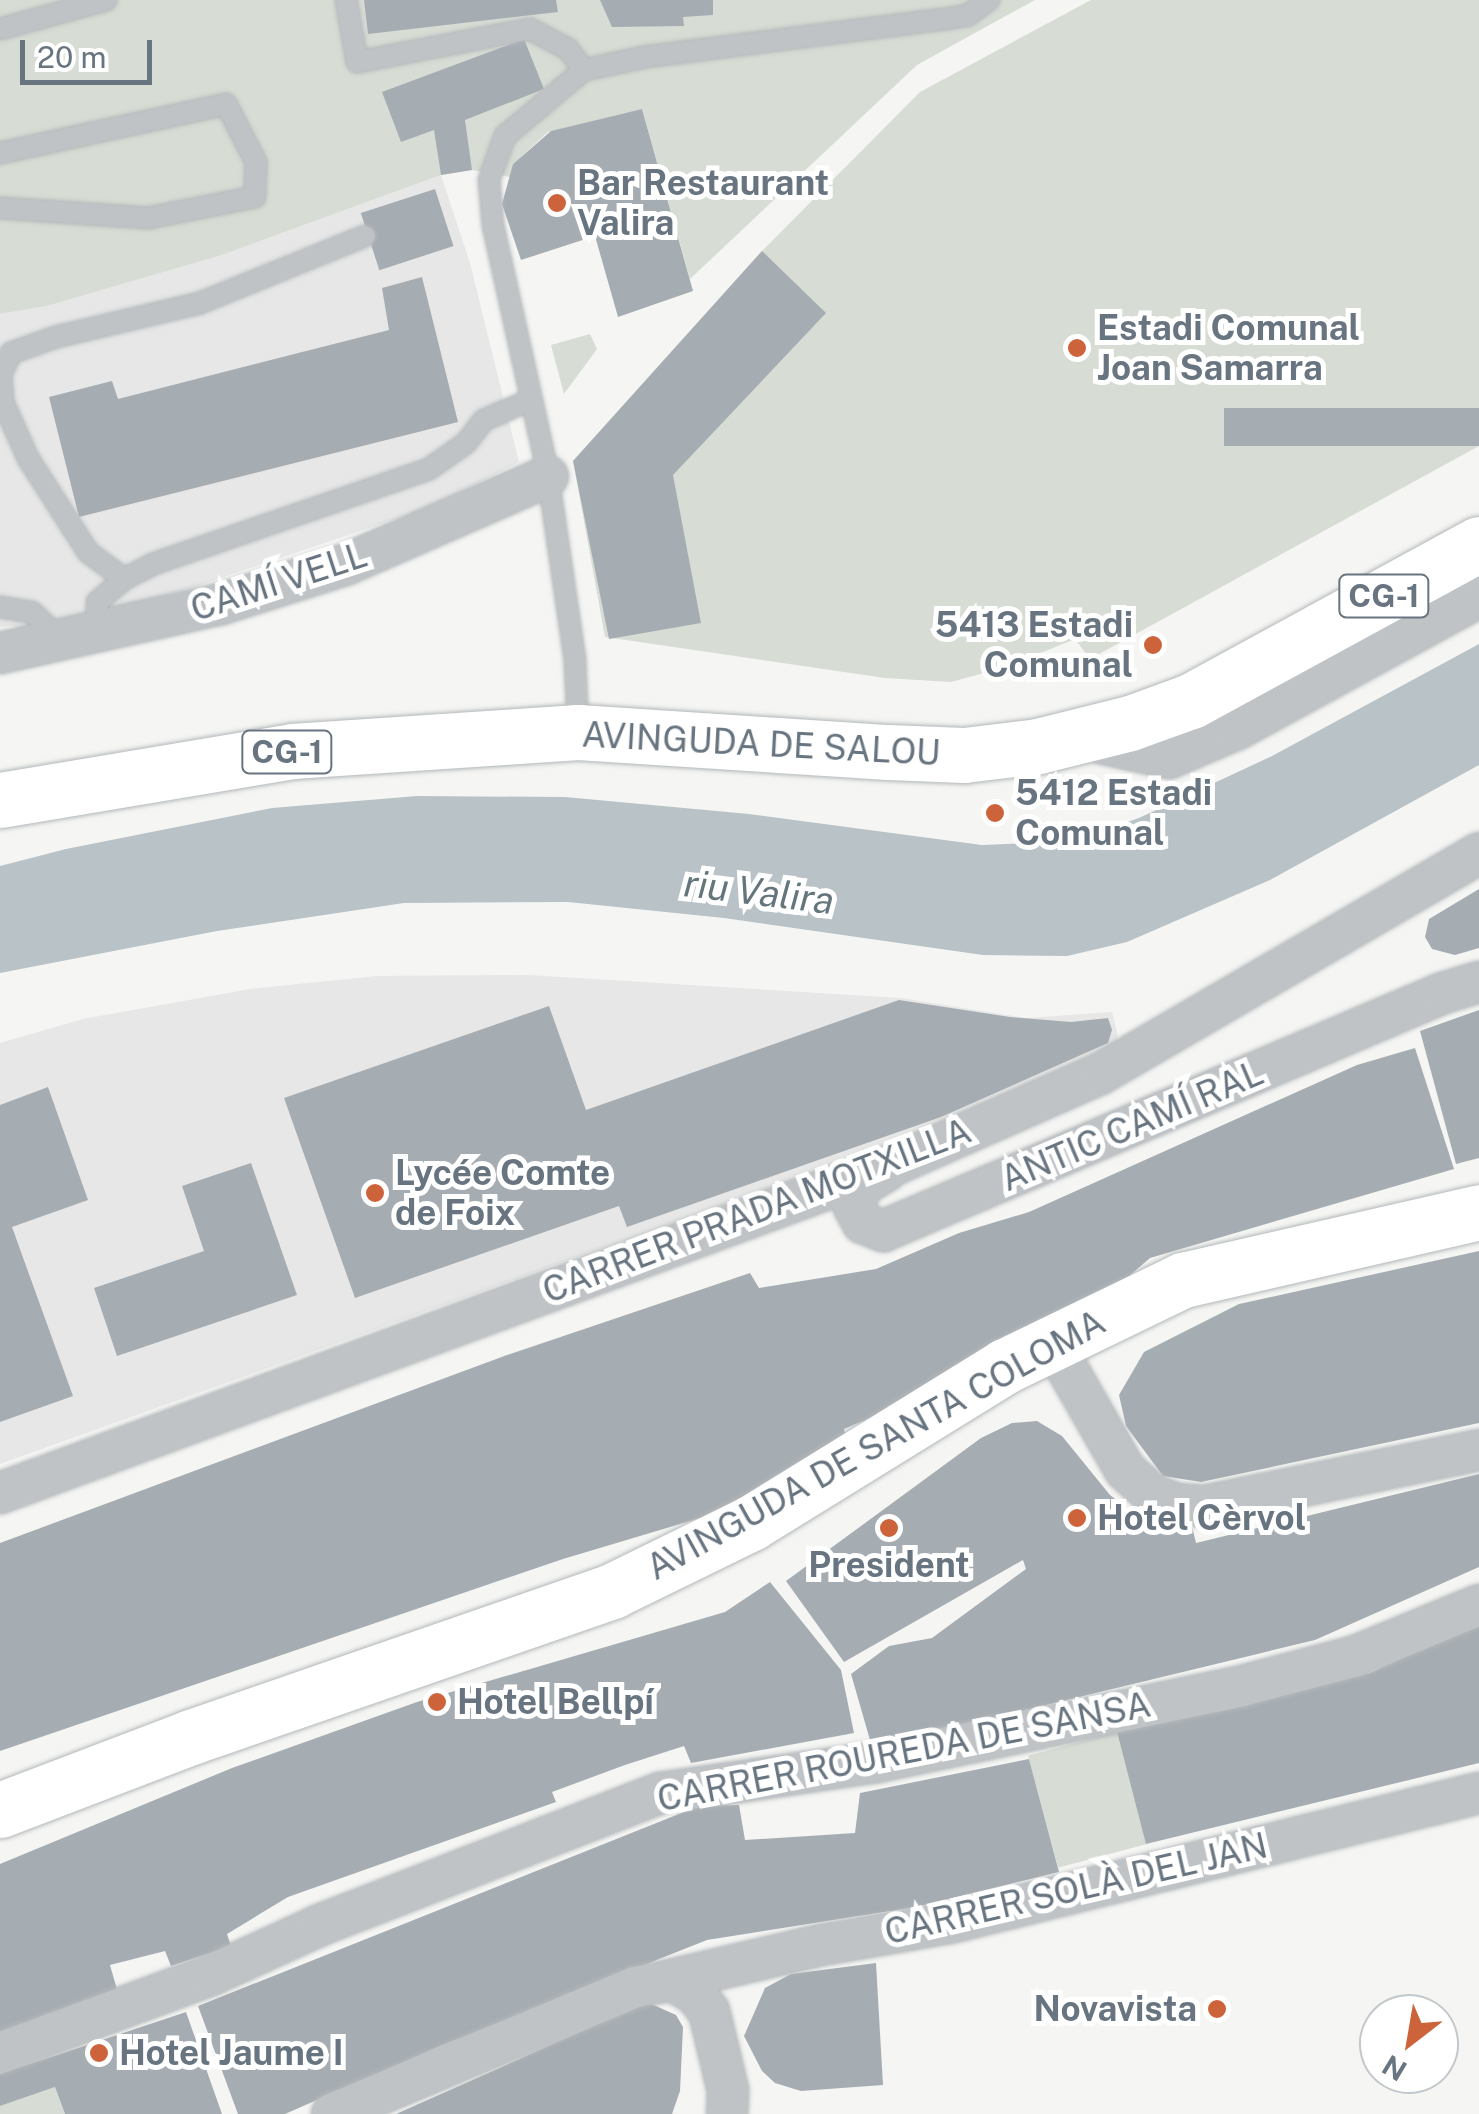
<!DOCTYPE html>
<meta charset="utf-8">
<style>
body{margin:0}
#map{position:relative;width:1479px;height:2114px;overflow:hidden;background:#f5f6f3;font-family:"Public Sans",sans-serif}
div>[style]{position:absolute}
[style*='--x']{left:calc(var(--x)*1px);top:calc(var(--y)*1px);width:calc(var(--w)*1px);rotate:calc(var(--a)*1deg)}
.built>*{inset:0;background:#e6e7e6}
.green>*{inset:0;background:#d7dcd4;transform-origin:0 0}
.water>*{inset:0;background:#b9c2c6}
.building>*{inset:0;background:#a6adb2;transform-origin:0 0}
.roads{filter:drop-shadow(0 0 2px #b3b7ba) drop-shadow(0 0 2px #b3b7ba)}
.lane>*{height:20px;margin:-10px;padding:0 10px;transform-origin:10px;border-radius:10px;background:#bfc3c6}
.street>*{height:40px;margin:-20px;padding:0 20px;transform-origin:20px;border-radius:20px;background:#bfc3c6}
.primary>*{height:55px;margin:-27.5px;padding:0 27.5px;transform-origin:27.5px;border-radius:27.5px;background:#fff}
.highway>*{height:55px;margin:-27.5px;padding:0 27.5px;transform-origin:27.5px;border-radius:27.5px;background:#fff}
.dots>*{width:28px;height:28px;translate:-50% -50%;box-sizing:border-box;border:5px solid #fff;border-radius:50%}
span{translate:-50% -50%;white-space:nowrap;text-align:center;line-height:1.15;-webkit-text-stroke:10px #fff;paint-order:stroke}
.shield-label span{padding:2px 8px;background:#fff;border:2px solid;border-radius:8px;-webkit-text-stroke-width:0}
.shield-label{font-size:32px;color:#687580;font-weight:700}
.poi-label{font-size:35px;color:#687580;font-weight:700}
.left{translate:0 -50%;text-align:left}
.right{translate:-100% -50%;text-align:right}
.street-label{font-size:35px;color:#687580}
.water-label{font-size:38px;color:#64757c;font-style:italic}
.north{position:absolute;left:1359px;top:1994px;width:100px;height:100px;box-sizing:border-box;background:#fff;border:2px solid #c3c8cc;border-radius:50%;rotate:211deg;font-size:28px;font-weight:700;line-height:40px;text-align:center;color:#687580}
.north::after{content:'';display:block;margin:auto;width:35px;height:45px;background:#cd633b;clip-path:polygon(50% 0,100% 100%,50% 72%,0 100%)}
.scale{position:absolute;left:20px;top:40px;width:132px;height:45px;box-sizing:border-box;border:5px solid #687580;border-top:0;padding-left:12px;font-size:30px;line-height:35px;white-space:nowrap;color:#687580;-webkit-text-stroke:8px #fff;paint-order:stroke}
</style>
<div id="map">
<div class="built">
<i style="clip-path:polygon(441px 175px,470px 263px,519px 462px,431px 507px,197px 586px,31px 634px,13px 626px,0 627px,0 314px,47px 306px,222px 255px)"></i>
<i style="clip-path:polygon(528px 975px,901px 998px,1026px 1018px,1112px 1012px,1118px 1036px,1112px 1050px,934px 1129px,0 1464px,0 1043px,83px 1019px,250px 989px,377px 976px)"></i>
</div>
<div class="green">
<i style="clip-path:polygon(0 0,1035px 0,917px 65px,690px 279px,642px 109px,548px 132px,513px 164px,510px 177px,472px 170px,441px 175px,222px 255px,47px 306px,0 314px)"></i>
<i style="clip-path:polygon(1091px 0,1479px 0,1479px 446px,1090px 659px,1075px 639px,1006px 667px,951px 682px,885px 678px,605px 637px,573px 461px,762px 251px,920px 92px)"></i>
<i style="clip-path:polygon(590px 334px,597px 349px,564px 394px,551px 345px)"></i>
<i style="left:1117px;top:1732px;width:116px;height:92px;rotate:75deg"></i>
<i style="clip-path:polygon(55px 2087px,65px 2114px,0 2114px,0 2106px)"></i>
</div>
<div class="water">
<i style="clip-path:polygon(1479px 644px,1479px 765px,1270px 880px,1127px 942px,1067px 956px,983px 955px,724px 918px,568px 902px,404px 903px,217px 931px,0 973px,0 866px,66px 849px,272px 808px,417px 796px,565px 797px,749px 814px,982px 845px,1072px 841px,1139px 818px,1272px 756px)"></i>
</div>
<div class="building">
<i style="clip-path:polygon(364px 0,556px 0,558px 12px,368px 34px)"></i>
<i style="clip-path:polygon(600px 0,713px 0,713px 15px,683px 17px,684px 26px,612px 27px)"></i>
<i style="clip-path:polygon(524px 39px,544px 89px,465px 120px,472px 170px,441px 175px,434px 130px,401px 142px,382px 92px)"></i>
<i style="clip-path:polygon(642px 109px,693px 291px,618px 317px,595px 236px,521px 260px,502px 204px,513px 164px,551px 131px)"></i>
<i style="left:435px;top:189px;width:60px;height:78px;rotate:72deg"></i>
<i style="clip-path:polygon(762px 251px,826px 313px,673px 475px,701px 623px,609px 639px,573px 461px)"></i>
<i style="clip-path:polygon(422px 277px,458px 422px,79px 517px,49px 397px,112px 381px,118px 399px,389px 330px,382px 288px)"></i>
<i style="left:1479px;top:408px;width:38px;height:255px;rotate:90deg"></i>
<i style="clip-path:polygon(1479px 889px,1479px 948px,1455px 955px,1432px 949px,1425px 937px,1429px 919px)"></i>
<i style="clip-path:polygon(899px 1000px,1010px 1017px,1071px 1022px,1108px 1018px,1112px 1030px,1108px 1043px,941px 1117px,627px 1227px,619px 1206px,355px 1298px,284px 1098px,549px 1006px,586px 1110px)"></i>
<i style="clip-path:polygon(1479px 1010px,1479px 1158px,1456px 1164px,1420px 1031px)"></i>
<i style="clip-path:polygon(1415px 1048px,1454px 1169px,1150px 1258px,1128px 1277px,925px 1395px,844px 1429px,847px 1443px,717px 1513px,563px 1559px,0 1751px,0 1543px,507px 1355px,750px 1273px,759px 1288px,876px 1269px,959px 1233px,1029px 1212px,1357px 1065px)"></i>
<i style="clip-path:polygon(48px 1087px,88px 1200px,12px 1227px,73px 1396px,0 1422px,0 1105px)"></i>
<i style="clip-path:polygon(251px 1163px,297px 1295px,117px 1356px,94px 1288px,204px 1251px,182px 1186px)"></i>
<i style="clip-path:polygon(1479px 1251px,1479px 1423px,1201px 1482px,1163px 1476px,1126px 1426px,1119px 1395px,1144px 1352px,1239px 1304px)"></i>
<i style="clip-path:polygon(1037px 1421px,1062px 1436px,1110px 1495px,1131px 1511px,1159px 1524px,1192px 1526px,1196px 1543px,1479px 1474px,1479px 1567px,1315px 1640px,872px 1747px,851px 1674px,889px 1646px,932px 1638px,1026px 1569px,1023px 1560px,844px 1662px,786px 1581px,981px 1438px,1012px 1423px)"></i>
<i style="clip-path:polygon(770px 1582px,841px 1670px,854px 1733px,691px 1763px,684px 1746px,625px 1765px,552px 1792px,556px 1802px,288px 1897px,227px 1934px,231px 1946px,171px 1966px,165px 1951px,110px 1965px,118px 1993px,0 2033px,0 1864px,232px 1768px,417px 1702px,725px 1612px)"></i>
<i style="clip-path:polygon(1479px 1623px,1479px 1763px,1146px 1844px,1117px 1732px,1370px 1673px)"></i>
<i style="clip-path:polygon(1029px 1759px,1059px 1872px,916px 1907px,707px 1940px,440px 2046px,285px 2114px,238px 2114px,198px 2006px,699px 1806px,739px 1805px,745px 1840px,855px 1833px,860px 1793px)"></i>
<i style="clip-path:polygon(876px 1963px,883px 2085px,801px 2091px,775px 2083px,762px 2071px,744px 2036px,765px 1988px,791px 1974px)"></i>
<i style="clip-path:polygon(647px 2002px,676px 2015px,683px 2027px,680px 2091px,672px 2114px,396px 2114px)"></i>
<i style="clip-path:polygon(186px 2012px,222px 2114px,65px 2114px,55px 2087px,0 2106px,0 2074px)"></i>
</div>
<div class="roads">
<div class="lane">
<i style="--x:346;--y:0;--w:63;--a:79.9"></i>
<i style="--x:357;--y:62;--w:176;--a:-10.8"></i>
<i style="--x:530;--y:29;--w:43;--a:27.8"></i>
<i style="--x:568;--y:49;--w:26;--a:53"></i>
<i style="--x:0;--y:29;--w:110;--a:-15.3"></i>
<i style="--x:0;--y:153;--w:231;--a:-12.2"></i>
<i style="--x:226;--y:104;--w:65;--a:62.7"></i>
<i style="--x:256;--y:162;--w:35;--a:92"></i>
<i style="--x:255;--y:197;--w:109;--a:168.9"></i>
<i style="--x:148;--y:218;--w:148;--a:-176.1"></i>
<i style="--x:124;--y:579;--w:45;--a:-143.1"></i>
<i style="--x:88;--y:552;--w:112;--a:-122.6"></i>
<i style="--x:28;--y:458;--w:61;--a:-114.1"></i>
<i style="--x:3;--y:402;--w:27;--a:-94"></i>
<i style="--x:1;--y:375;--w:24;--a:-66"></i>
<i style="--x:11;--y:353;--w:48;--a:-19.6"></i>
<i style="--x:56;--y:337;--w:148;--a:-13.3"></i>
<i style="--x:200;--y:303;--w:178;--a:-22.1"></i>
<i style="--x:0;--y:607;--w:32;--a:9"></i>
<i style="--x:32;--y:612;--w:40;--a:44"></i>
<i style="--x:97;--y:634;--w:32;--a:-90"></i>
<i style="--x:97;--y:602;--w:35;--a:-40"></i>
<i style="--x:124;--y:579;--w:33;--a:-27"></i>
<i style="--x:153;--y:564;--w:292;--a:-19"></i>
<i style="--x:429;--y:469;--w:45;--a:-35.1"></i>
<i style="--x:466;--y:443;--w:29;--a:-52"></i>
<i style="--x:484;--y:420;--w:50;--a:-23.5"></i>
<i style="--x:578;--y:730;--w:70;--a:-92.5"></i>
<i style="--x:575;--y:660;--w:193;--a:-98.3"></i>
<i style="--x:547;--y:469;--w:249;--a:-102.5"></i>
<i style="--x:493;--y:226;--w:46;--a:-95"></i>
<i style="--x:489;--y:180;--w:47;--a:-70"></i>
<i style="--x:505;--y:136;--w:103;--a:-39.9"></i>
<i style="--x:584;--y:70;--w:61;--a:-12.2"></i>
<i style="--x:644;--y:57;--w:304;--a:-7.2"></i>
<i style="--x:946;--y:19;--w:22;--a:-10"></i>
<i style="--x:968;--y:15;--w:26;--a:-36"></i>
</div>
<div class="street">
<i style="--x:0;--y:653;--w:226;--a:-12.5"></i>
<i style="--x:221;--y:604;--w:132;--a:-17.6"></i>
<i style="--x:347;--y:564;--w:219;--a:-23.6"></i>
<i style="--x:1082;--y:739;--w:89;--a:12.3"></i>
<i style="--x:1169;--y:758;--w:74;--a:-23.1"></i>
<i style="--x:1237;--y:729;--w:276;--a:-28.6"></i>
<i style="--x:886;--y:1171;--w:29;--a:149"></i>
<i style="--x:861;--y:1186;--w:22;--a:108"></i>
<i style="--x:854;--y:1207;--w:18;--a:61"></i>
<i style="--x:863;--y:1223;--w:22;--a:22"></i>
<i style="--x:883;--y:1231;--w:608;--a:-23.03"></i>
<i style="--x:1443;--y:993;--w:38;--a:-17"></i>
<i style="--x:1052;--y:1342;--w:147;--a:60.3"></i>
<i style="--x:1125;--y:1470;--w:38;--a:42"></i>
<i style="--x:1153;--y:1495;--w:25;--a:21"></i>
<i style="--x:1176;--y:1504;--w:28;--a:4"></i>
<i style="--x:1204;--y:1506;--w:281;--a:-11.5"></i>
<i style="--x:0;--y:1493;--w:957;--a:-20.18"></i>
<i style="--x:898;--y:1163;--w:221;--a:-23.8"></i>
<i style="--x:1100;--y:1074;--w:439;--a:-30.2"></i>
<i style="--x:671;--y:1980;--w:154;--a:-13.1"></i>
<i style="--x:821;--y:1945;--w:130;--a:-9.8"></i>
<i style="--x:949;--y:1923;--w:546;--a:-13.78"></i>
<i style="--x:0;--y:2053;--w:225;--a:-20.3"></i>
<i style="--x:211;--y:1975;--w:120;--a:-24.6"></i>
<i style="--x:320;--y:1925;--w:366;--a:-21.2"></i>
<i style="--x:661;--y:1793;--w:217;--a:-8.2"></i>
<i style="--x:876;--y:1762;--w:374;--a:-11.7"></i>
<i style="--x:1242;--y:1686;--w:118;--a:-14.7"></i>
<i style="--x:1356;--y:1656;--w:133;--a:-22.5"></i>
<i style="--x:332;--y:2114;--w:329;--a:-22.7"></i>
<i style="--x:636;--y:1987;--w:36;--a:-11"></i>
<i style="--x:671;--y:1980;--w:28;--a:30"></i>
<i style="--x:695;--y:1994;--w:22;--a:51"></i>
<i style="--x:709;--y:2011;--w:81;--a:76.5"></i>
<i style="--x:728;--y:2090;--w:24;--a:92"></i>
</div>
<div class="primary">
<i style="--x:0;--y:1810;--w:204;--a:-20.9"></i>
<i style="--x:191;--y:1737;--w:446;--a:-19.1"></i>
<i style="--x:612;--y:1591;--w:155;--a:-26.1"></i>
<i style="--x:751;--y:1523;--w:299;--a:-31.7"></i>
<i style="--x:1005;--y:1366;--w:198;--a:-25.8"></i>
<i style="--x:1183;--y:1280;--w:304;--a:-12.9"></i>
</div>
<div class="highway">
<i style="--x:0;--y:800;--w:296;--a:-9.5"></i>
<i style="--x:292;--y:751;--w:287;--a:-3.8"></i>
<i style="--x:578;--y:732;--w:311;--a:3.7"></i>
<i style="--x:888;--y:752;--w:76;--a:2.3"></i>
<i style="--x:964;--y:755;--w:75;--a:-6.9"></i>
<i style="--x:1038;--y:746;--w:95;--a:-14"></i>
<i style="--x:1130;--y:723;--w:65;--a:-19.8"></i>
<i style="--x:1191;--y:701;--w:328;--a:-28.6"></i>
</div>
</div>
<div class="dots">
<i style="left:557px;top:203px;background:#cd633b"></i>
<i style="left:1077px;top:348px;background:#cd633b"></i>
<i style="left:1153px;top:645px;background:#cd633b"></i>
<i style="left:995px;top:813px;background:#cd633b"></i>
<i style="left:375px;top:1193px;background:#cd633b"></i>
<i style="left:1077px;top:1518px;background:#cd633b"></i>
<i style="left:889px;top:1528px;background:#cd633b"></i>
<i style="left:437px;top:1702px;background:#cd633b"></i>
<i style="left:1217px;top:2009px;background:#cd633b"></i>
<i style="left:99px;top:2053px;background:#cd633b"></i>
</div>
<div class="shield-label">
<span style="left:1384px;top:596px">CG-1</span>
<span style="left:287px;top:752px">CG-1</span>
</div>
<div class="poi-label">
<span class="left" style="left:577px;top:203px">Bar Restaurant<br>Valira</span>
<span class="left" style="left:1097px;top:348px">Estadi Comunal<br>Joan Samarra</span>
<span class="right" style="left:1133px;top:645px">5413 Estadi<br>Comunal</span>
<span class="left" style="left:1015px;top:813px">5412 Estadi<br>Comunal</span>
<span class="left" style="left:395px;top:1193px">Lycée Comte<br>de Foix</span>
<span class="left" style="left:1097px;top:1518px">Hotel Cèrvol</span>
<span style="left:889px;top:1565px">President</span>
<span class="left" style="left:457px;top:1702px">Hotel Bellpí</span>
<span class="right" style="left:1197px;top:2009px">Novavista</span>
<span class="left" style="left:119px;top:2053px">Hotel Jaume I</span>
</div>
<div class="street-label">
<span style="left:279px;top:582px;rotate:-18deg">CAMÍ VELL</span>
<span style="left:761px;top:744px;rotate:3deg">AVINGUDA DE SALOU</span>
<span style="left:1132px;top:1126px;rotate:-23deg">ANTIC CAMÍ RAL</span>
<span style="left:757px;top:1211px;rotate:-21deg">CARRER PRADA MOTXILLA</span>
<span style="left:876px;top:1445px;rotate:-29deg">AVINGUDA DE SANTA COLOMA</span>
<span style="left:904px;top:1752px;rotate:-11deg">CARRER ROUREDA DE SANSA</span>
<span style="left:1076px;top:1889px;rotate:-13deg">CARRER SOLÀ DEL JAN</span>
</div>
<div class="water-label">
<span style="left:759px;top:892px;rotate:7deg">riu Valira</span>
</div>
<div class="north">N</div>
<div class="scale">20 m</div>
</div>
